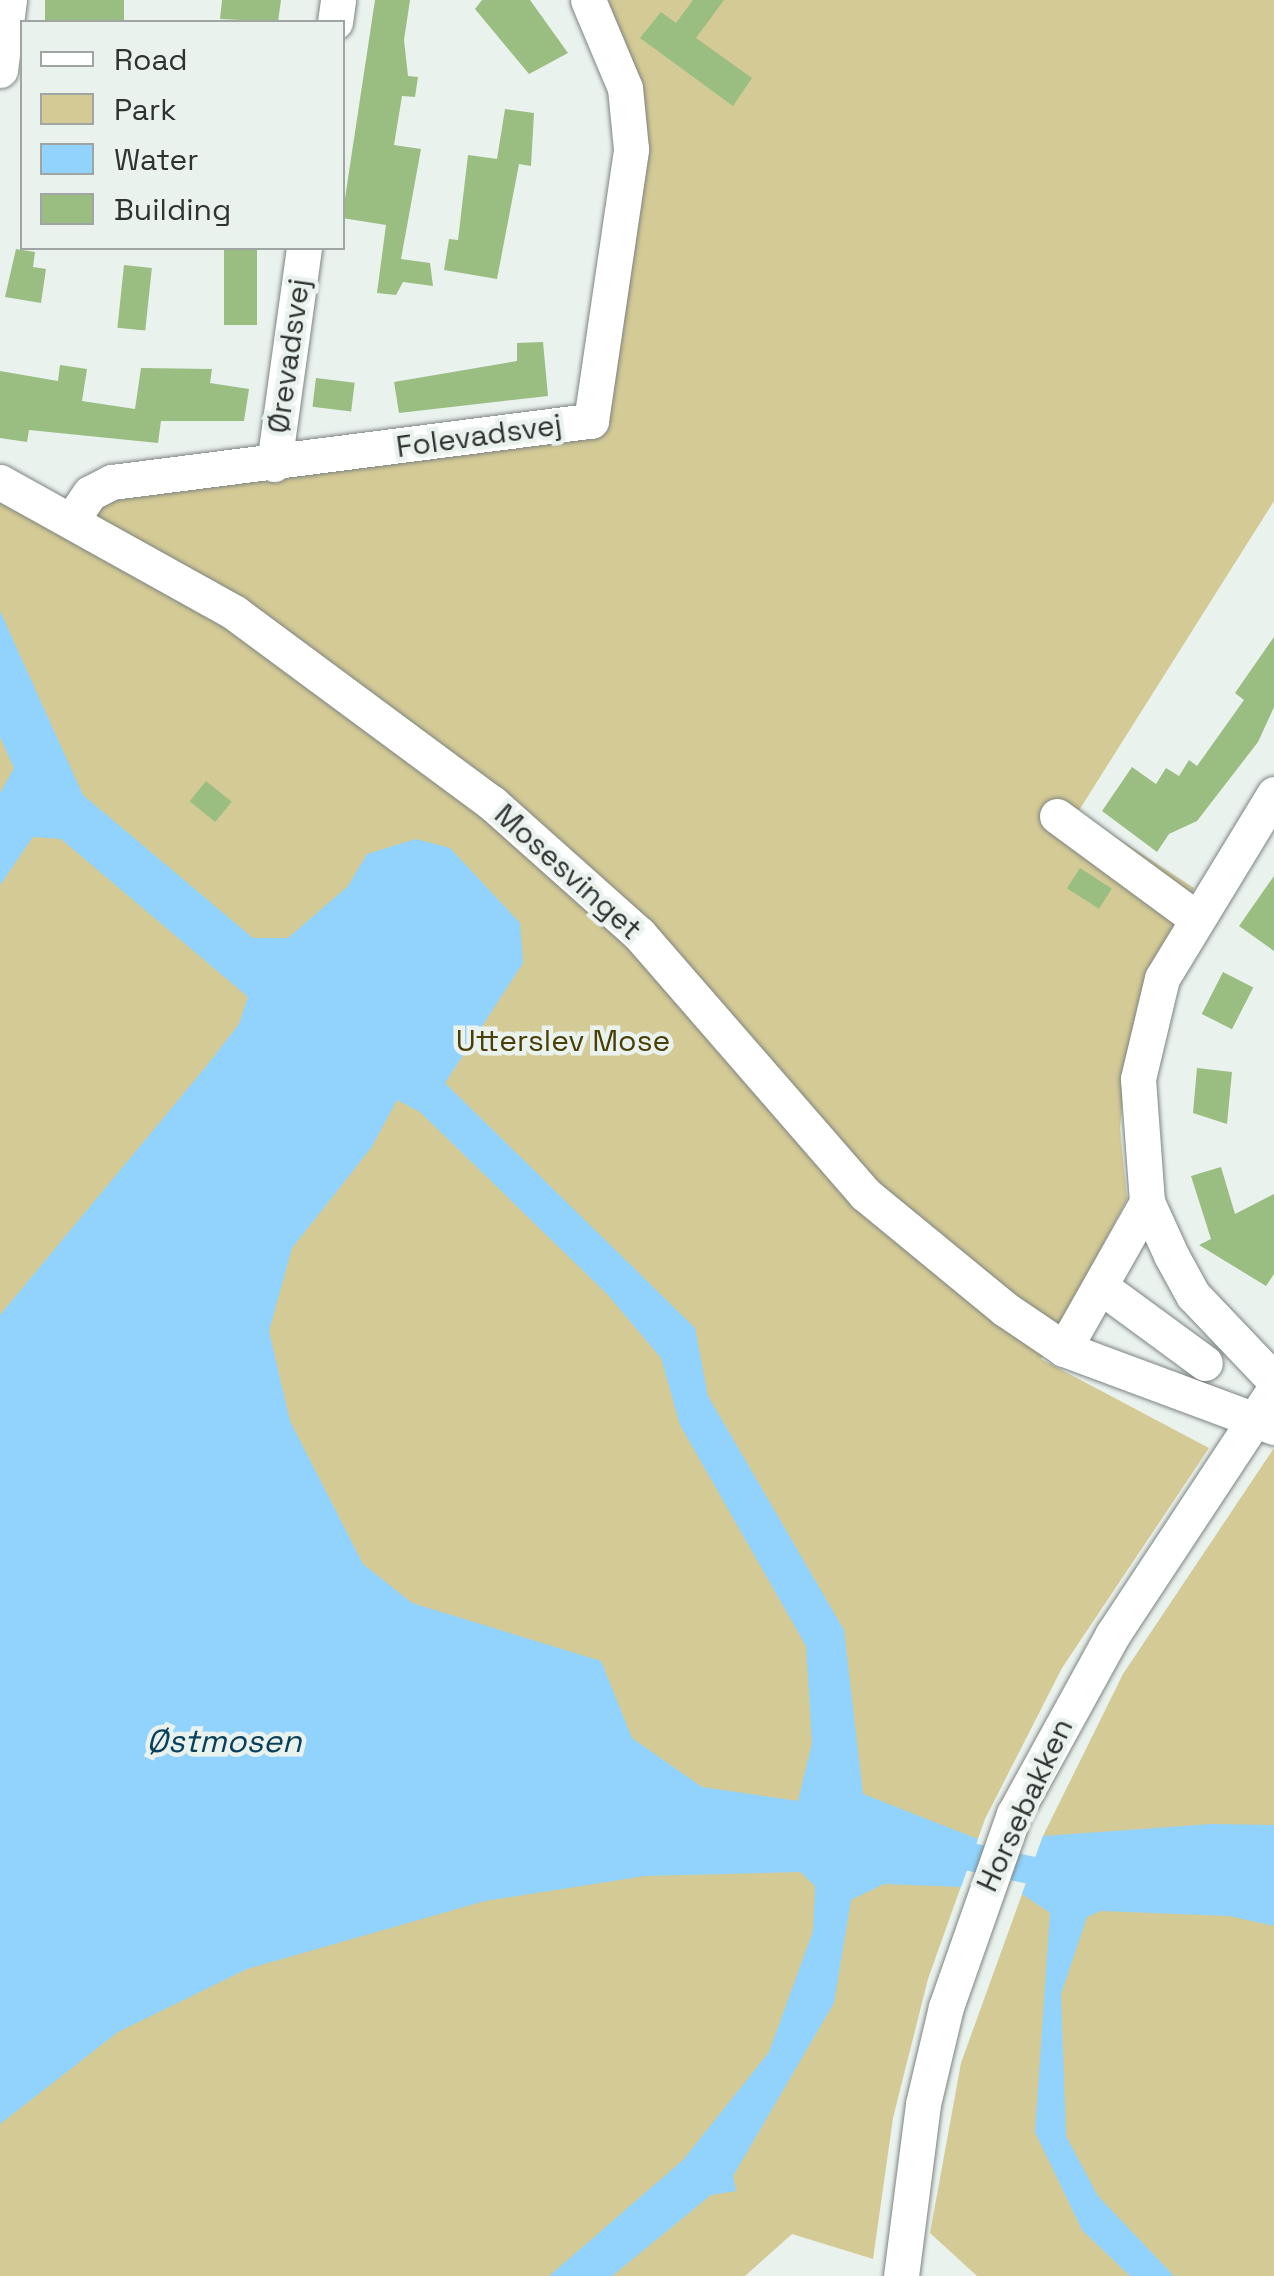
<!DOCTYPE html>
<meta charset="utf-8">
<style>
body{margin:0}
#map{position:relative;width:1274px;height:2276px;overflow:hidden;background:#eaf2ee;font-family:"Space Grotesk",sans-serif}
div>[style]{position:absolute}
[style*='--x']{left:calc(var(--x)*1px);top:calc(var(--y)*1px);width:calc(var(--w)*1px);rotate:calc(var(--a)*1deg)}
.green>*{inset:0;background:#d4ca95}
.water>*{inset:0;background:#91d3fc}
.canal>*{height:28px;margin:-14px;padding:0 14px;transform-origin:14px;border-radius:14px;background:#91d3fc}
.building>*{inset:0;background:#9abd82;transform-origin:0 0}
.roads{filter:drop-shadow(0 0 2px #7d8481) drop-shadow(0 0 2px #7d8481)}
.minor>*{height:35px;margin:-17.5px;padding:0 17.5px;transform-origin:17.5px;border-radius:17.5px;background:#fff}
span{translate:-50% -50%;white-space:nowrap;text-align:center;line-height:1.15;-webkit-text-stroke:9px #eaf2ee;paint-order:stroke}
.street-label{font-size:30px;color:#2f3231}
.park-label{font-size:30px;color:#483e06}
.water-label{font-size:32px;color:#083f5a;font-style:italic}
.legend{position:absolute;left:20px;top:20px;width:325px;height:230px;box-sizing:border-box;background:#eaf2ee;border:2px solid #9fa5a2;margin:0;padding:12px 18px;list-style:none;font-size:30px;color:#2f3231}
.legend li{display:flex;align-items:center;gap:20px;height:50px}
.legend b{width:50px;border:2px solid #9fa5a2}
</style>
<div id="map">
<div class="green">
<i style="clip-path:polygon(601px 0,1274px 0,1274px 501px,1078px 812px,1194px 888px,1145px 982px,1127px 1056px,1120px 1128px,1127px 1200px,1041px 1359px,1209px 1448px,1062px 1668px,985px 1819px,928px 1979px,893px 2118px,873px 2259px,792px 2234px,745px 2276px,0 2276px,0 503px,48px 525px,110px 501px,592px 435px,640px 136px)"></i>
<i style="clip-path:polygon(1274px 1448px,1274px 2276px,977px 2276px,930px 2233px,961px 2063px,1043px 1836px,1123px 1674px)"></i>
</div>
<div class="water">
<i style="clip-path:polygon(evenodd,0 611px,83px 795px,253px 938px,288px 938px,348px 886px,367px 854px,416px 839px,450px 848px,520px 923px,523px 963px,445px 1083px,695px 1328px,708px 1396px,844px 1630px,863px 1794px,978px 1839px,961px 1887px,884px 1884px,851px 1900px,834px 2003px,733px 2176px,736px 2191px,711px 2195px,612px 2276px,549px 2276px,683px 2160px,769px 2052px,813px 1931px,815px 1886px,800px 1872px,645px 1876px,485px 1901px,247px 1969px,118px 2032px,0 2124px,0 1315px,204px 1069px,239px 1024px,248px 997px,61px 839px,33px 837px,0 885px,0 793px,14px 768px,0 737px,0 611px,397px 1100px,420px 1112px,607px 1294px,661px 1358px,680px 1425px,806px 1646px,812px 1743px,798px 1801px,702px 1787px,632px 1738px,601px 1661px,412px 1603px,363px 1564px,290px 1421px,269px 1331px,292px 1248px,371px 1148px,397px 1100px)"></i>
<i style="clip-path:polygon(1211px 1824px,1274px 1825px,1274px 1926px,1229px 1916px,1101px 1911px,1087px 1917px,1061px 1994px,1066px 2136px,1098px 2196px,1174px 2276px,1130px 2276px,1082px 2230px,1035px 2132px,1050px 1913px,1022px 1894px,1043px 1836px)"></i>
</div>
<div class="canal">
<i style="--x:971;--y:1857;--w:65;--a:12.5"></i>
</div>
<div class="building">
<i style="left:45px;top:0;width:79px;height:22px"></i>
<i style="clip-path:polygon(222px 0,281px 0,278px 22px,220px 19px)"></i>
<i style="clip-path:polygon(375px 0,410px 0,404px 40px,408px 76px,418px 77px,415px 97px,402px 96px,394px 145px,421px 149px,401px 259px,430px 263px,433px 286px,403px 282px,396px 295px,377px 293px,386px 225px,342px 218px)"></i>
<i style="clip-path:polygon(482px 0,530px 0,568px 53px,529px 74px,475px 9px)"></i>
<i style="clip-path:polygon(693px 0,724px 0,696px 38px,752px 78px,733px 106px,640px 38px,661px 12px,676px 23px)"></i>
<i style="clip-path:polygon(505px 109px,534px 113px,531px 166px,519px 164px,497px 279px,444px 270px,449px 239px,458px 240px,468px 155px,497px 159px)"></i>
<i style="left:224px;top:248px;width:33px;height:77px"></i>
<i style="clip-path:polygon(16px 249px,35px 252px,33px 267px,46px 269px,41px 303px,5px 297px)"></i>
<i style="left:124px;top:265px;width:28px;height:63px;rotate:6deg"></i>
<i style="clip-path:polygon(543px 342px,548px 396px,399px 413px,394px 382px,517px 361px,517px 343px)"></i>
<i style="clip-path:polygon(60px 365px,87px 369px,82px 401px,135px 409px,141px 368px,212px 369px,210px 383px,249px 389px,244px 421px,161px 421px,158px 443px,29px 430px,27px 442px,0 438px,0 371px,58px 381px)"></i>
<i style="left:316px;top:378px;width:39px;height:29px;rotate:7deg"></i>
<i style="clip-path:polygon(1274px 637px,1274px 707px,1258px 742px,1197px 821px,1169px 834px,1157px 852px,1102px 811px,1132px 767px,1156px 784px,1166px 768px,1179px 776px,1189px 760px,1197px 766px,1244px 700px,1235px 693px)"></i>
<i style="left:206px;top:781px;width:33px;height:26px;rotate:39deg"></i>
<i style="left:1080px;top:868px;width:38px;height:24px;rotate:33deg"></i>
<i style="clip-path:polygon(1274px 876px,1274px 951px,1239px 926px)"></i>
<i style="left:1223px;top:972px;width:34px;height:47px;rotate:27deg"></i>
<i style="clip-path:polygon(1197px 1068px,1232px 1072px,1227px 1124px,1193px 1113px)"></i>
<i style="clip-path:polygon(1221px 1167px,1235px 1214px,1274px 1194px,1274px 1274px,1266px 1286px,1199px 1245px,1211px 1239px,1191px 1176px)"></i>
</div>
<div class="roads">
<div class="minor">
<i style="--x:335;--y:22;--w:22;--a:-82"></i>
<i style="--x:0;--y:70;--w:71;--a:-82.7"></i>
<i style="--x:274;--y:464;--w:218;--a:-82.1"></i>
<i style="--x:0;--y:482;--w:269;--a:29.1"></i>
<i style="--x:235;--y:613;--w:320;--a:36.5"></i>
<i style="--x:492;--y:803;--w:197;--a:41.7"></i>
<i style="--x:639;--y:934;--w:344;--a:49"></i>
<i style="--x:865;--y:1194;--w:181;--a:39.4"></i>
<i style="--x:1005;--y:1309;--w:71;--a:34.1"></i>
<i style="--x:1064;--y:1349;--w:224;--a:20.4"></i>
<i style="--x:73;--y:518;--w:30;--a:-56"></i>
<i style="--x:90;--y:493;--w:25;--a:-27"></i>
<i style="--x:112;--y:482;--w:483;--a:-7.3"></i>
<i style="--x:591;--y:421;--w:275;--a:-81.6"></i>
<i style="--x:631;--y:149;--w:61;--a:-95.6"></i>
<i style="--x:625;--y:88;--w:95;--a:-112.8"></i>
<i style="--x:1274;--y:794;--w:215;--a:121.3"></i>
<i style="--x:1162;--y:978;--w:104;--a:103.4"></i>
<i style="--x:1138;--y:1079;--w:123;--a:85.8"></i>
<i style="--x:1147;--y:1202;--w:58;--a:65.6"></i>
<i style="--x:1171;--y:1255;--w:46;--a:61.2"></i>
<i style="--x:1193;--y:1295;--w:117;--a:46.4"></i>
<i style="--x:1057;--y:816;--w:169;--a:36.3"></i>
<i style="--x:1100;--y:1286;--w:130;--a:36.3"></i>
<i style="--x:1064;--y:1349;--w:169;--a:-60.5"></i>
<i style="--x:901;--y:2276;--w:173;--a:-82.7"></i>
<i style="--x:923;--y:2104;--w:100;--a:-76.7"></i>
<i style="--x:946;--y:2007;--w:205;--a:-70.6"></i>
<i style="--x:1014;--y:1814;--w:205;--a:-61.2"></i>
<i style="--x:1113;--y:1634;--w:292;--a:-56.6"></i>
</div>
</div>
<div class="street-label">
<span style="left:289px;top:356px;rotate:-82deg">Ørevadsvej</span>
<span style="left:479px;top:436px;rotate:-8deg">Folevadsvej</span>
<span style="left:568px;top:872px;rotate:42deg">Mosesvinget</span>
<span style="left:1025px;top:1805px;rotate:-65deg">Horsebakken</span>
</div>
<div class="park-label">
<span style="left:563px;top:1041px">Utterslev Mose</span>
</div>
<div class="water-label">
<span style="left:224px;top:1741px">Østmosen</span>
</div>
<ul class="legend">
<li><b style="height:12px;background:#fff"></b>Road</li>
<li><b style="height:28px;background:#d4ca95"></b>Park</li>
<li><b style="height:28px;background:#91d3fc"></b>Water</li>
<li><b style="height:28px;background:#9abd82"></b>Building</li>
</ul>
</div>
